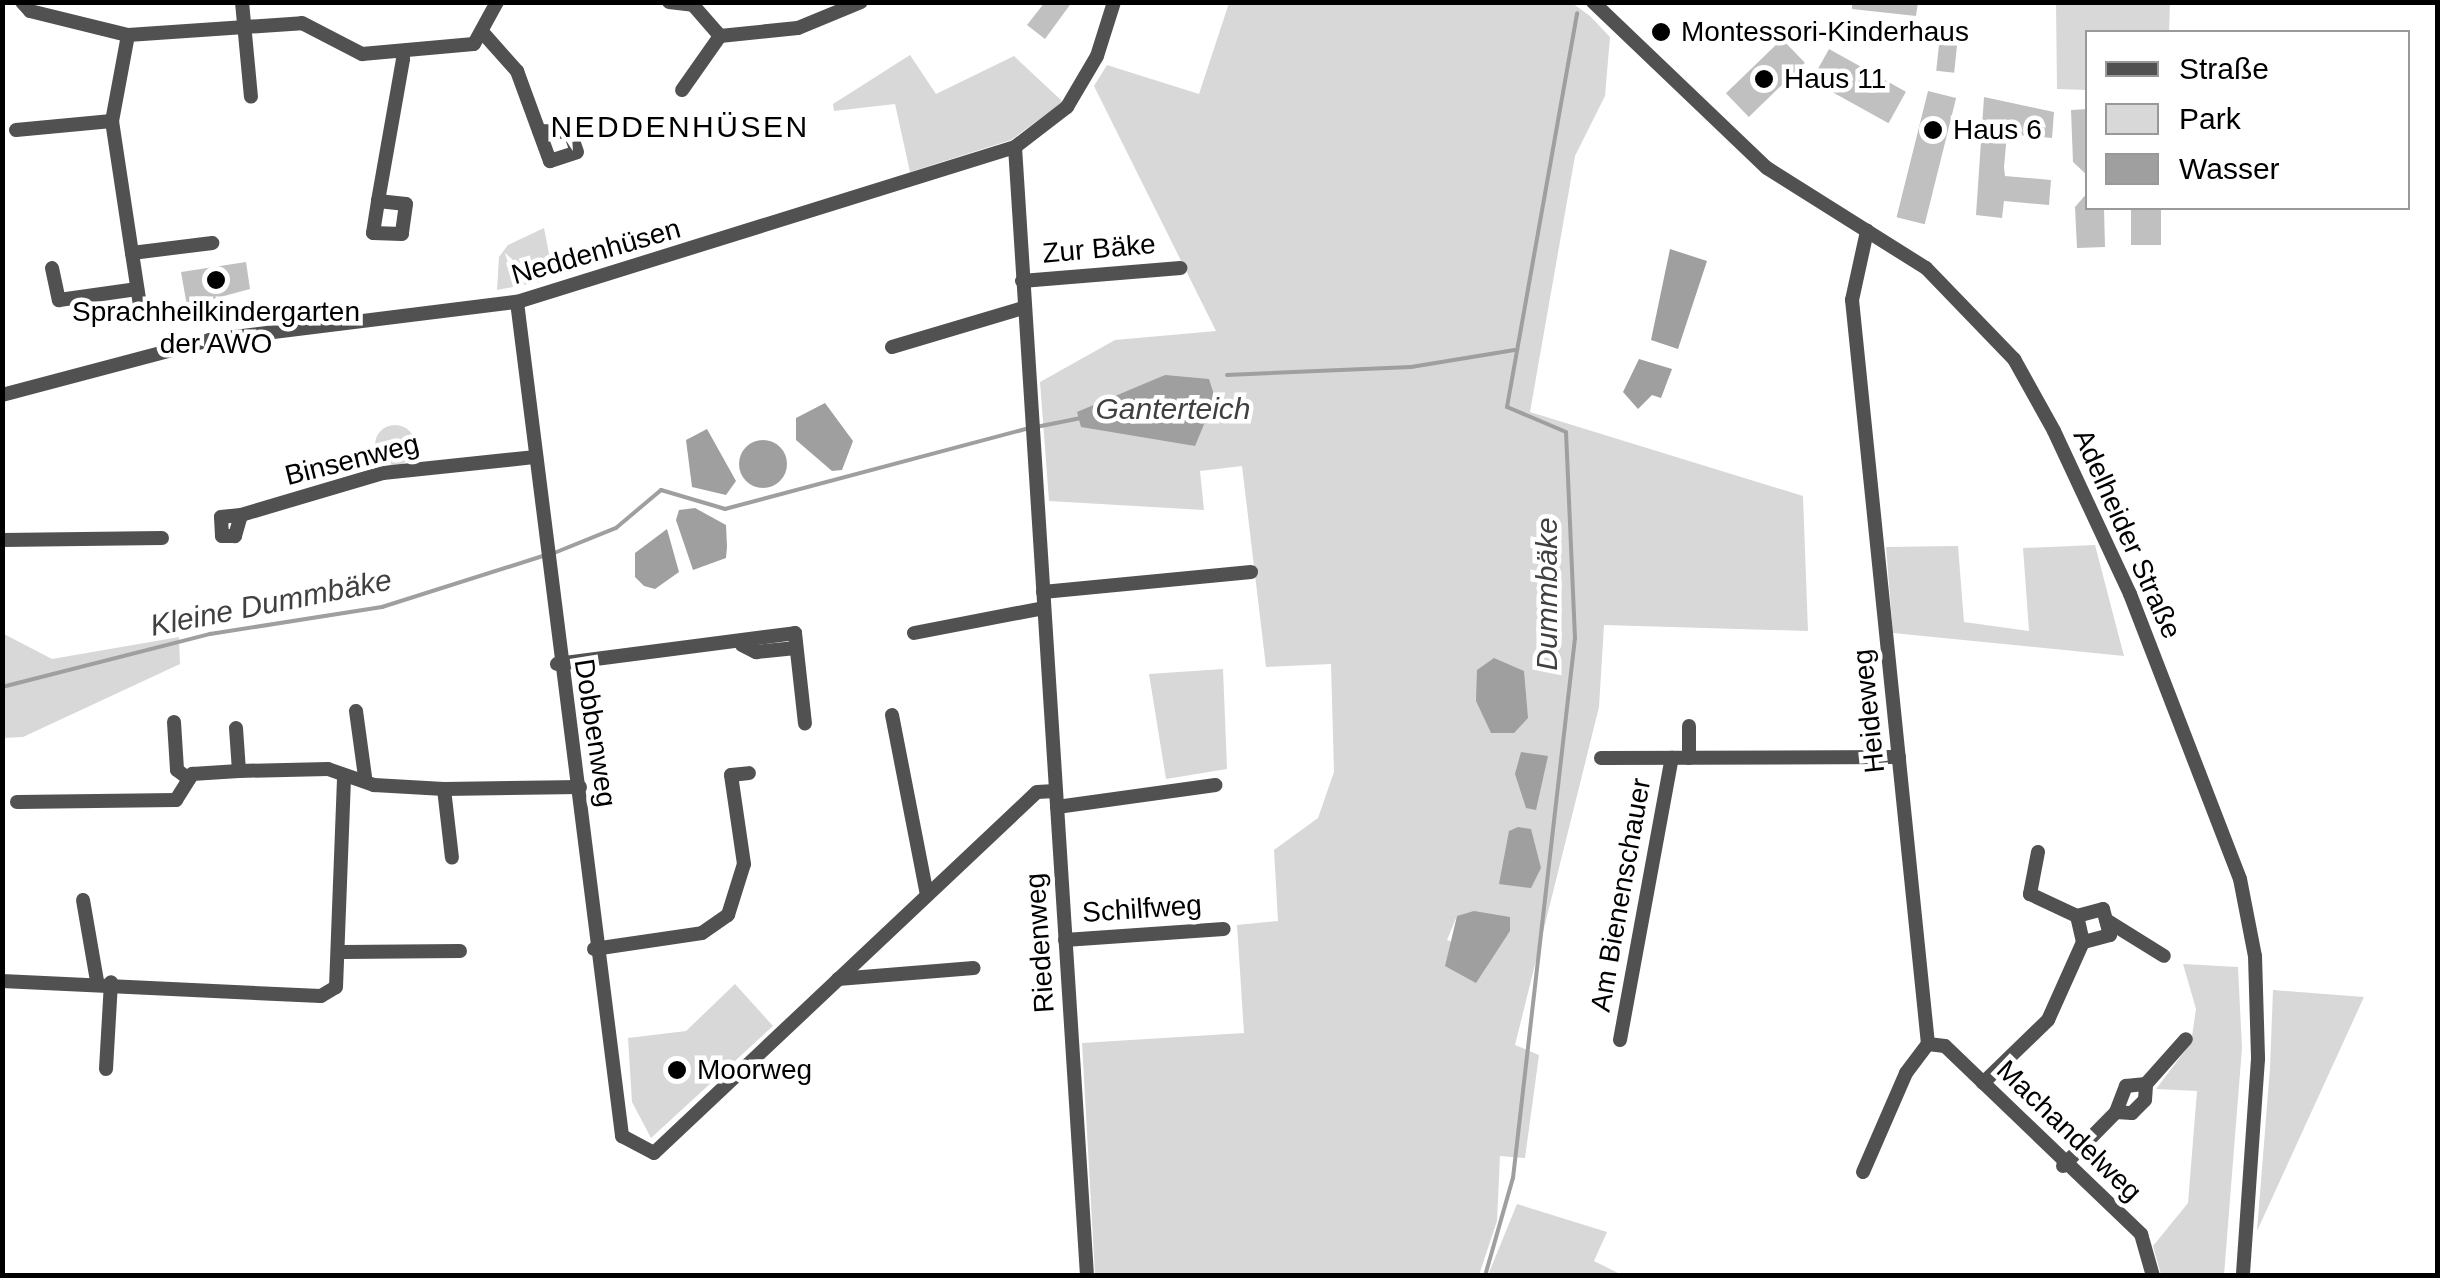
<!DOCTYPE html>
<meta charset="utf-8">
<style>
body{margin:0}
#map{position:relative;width:2440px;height:1278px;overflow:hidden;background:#fff;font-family:Helvetica,sans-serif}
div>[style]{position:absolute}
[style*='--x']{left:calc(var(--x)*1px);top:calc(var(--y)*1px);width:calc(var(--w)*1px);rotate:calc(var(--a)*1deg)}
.green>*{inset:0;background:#d8d8d8}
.round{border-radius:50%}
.water>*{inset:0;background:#9f9f9f}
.stream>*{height:4px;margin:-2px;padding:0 2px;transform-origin:2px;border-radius:2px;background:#9f9f9f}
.building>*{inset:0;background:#c0c0c0;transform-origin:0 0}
.minor>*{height:14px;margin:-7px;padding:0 7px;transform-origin:7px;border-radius:7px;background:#515151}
.dots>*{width:28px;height:28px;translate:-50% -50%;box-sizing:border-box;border:5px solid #fff;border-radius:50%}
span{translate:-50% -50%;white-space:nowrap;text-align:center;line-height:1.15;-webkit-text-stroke:9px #fff;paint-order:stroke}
.poi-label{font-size:28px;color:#000}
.left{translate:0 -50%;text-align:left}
.street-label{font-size:28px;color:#000}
.neighbourhood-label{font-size:30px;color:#000;letter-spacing:2.5px}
.water-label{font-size:30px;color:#404040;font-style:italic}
.frame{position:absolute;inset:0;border:5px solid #000;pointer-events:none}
.legend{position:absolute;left:2085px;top:30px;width:325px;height:180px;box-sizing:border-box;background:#fff;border:2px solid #999;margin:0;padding:12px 18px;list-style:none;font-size:30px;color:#000}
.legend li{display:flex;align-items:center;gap:20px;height:50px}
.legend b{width:50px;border:2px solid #999}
</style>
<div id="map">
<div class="green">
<i style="clip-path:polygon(evenodd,1229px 3px,1572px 3px,1590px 16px,1610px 37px,1605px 96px,1575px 156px,1530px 412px,1803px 496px,1808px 631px,1604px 625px,1599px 707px,1515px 1045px,1539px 1055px,1525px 1158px,1500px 1156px,1497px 1221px,1479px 1275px,1095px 1275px,1082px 1043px,1244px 1033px,1237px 925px,1278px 921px,1274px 850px,1318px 818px,1334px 772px,1331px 664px,1266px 667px,1242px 466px,1200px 471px,1204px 510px,1049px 501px,1040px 382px,1115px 340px,1216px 331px,1094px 86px,1107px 65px,1199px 94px,1229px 3px,1165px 375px,1194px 446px,1077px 412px,1097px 410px,1165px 375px,1229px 3px,1457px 916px,1510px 931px,1492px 955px,1447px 940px,1457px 916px)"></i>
<i style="clip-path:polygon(2056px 3px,2170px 3px,2169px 32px,2088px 32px,2087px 90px,2057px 89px)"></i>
<i style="clip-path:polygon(910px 55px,936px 94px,1014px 56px,1063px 102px,1011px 140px,910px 172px,895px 104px,834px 111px,833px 104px)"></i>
<i style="clip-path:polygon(544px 228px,551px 264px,540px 282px,497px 290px,499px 257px,508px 245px)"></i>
<i class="round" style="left:375px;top:425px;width:40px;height:40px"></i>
<i style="clip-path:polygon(2095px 545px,2124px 656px,1893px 633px,1886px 547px,1958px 546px,1964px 622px,2029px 631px,2023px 548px)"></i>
<i style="clip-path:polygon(2px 633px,52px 659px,179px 637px,180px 664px,23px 737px,3px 738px)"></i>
<i style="clip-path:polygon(1223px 669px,1227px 769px,1166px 779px,1149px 674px)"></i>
<i style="clip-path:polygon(2183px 964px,2238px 967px,2242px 1048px,2224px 1275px,2161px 1275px,2153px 1246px,2188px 1203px,2197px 1091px,2156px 1089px,2191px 1043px,2196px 1009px)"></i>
<i style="clip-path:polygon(735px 984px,773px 1026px,651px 1138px,632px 1102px,628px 1038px,686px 1031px)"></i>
<i style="clip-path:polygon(2273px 990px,2364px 997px,2257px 1231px,2270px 1068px)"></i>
<i style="clip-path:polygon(1517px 1204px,1607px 1232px,1594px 1261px,1622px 1275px,1488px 1275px)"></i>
</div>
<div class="water">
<i style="clip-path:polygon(1670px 249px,1707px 261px,1678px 349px,1651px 340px)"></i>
<i style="clip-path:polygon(1639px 359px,1672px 369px,1661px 398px,1652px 395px,1638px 409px,1623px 392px)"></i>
<i style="clip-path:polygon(1165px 375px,1209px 379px,1215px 398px,1195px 446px,1081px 427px,1077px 412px)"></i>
<i style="clip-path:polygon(825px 403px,853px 441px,842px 470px,832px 471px,796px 440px,796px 418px)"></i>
<i style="clip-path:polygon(707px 429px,736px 481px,726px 495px,692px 487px,686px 440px)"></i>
<i class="round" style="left:739px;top:440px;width:48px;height:48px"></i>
<i style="clip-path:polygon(695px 508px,726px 525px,727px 547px,726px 558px,693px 570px,676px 520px,679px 510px)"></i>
<i style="clip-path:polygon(667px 529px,679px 572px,655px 589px,644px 586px,635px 577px,635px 553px)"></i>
<i style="clip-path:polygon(1494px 658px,1524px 671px,1528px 718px,1514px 733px,1491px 733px,1476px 701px,1477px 670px)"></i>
<i style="clip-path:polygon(1521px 752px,1548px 756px,1536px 810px,1526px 808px,1515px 774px)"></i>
<i style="clip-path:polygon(1518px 827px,1531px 829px,1541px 868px,1531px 888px,1499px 884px,1509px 831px)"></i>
<i style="clip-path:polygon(1474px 911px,1510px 917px,1510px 931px,1476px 983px,1445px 966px,1457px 916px)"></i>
</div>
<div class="stream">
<i style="--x:1227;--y:375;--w:184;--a:-2.5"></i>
<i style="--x:1411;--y:367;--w:105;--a:-9.3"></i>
<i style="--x:1036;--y:427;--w:46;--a:-11.3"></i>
<i style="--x:554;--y:553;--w:67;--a:-22"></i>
<i style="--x:616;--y:528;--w:59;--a:-40.2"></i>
<i style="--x:661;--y:490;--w:67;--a:16.5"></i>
<i style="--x:725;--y:509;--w:311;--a:-14.9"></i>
<i style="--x:2;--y:687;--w:215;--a:-14.3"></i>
<i style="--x:210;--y:634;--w:174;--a:-8.9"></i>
<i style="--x:382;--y:607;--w:172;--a:-17.6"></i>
<i style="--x:1485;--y:1276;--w:102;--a:-74.1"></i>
<i style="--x:1513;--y:1178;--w:544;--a:-83.45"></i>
<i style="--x:1575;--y:638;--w:206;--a:-92.5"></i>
<i style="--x:1566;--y:432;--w:64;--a:-157"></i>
<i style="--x:1507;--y:407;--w:400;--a:-79.9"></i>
</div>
<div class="building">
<i style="clip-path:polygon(1045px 2px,1072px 2px,1045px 39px,1027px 25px)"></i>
<i style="clip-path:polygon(1852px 2px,1918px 2px,1916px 16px,1852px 9px)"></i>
<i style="left:1940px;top:35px;width:18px;height:36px;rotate:6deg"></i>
<i style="left:1782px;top:39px;width:33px;height:78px;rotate:46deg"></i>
<i style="left:1829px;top:49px;width:88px;height:36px;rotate:29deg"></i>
<i style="left:1928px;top:91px;width:29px;height:130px;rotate:14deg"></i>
<i style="clip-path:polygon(1984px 97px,2054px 112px,2052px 138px,2007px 134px,2004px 167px,2005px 176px,2051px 180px,2049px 205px,2004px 201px,2002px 218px,1976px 215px)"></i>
<i style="clip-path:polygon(2088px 109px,2088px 176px,2073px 162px,2071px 110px)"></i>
<i style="clip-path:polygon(2088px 192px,2088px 208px,2104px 208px,2105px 247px,2077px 248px,2075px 207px)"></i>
<i style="left:2131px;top:208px;width:30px;height:37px"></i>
<i style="clip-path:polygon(246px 262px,250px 289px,187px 306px,181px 272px)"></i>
</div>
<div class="minor">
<i style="--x:22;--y:2;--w:12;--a:48"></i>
<i style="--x:30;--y:11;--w:101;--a:13.8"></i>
<i style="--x:128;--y:35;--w:174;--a:-3.9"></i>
<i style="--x:302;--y:23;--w:68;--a:27.3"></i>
<i style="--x:362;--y:54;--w:112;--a:-5.1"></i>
<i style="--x:474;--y:44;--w:48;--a:-61.3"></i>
<i style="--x:242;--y:2;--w:95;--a:84.6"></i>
<i style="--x:669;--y:2;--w:24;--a:7"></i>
<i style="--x:693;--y:5;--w:41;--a:48.9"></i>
<i style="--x:720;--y:36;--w:66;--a:125.1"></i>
<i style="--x:1593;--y:2;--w:240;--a:43.7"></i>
<i style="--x:1767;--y:168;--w:188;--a:32.2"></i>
<i style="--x:1926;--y:268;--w:127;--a:46"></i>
<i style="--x:2014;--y:359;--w:82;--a:60.9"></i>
<i style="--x:2054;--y:431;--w:180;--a:65"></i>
<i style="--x:2130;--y:594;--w:305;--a:68.9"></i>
<i style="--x:2240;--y:879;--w:78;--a:79"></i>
<i style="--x:2255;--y:956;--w:103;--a:88.3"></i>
<i style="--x:2258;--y:1059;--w:218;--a:94"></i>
<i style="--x:484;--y:34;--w:50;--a:48.3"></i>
<i style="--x:517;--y:71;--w:96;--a:69.9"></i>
<i style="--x:550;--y:161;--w:28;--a:-18"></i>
<i style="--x:577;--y:152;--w:21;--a:-109"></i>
<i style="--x:570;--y:132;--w:31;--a:-178"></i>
<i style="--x:128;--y:35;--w:87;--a:100.5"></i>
<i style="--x:112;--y:121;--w:134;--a:81.4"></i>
<i style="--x:132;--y:253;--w:81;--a:-7.1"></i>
<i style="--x:720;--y:36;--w:78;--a:-5.9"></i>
<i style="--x:798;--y:28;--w:68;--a:-22.4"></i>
<i style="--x:16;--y:130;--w:96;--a:-5.4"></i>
<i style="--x:1015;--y:147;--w:1131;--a:86.35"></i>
<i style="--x:378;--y:201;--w:28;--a:6"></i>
<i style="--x:406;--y:204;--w:30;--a:98"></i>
<i style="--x:402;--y:234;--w:29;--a:-178"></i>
<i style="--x:373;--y:233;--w:32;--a:-81"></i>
<i style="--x:378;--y:201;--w:144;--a:-80"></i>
<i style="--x:403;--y:59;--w:7;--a:-98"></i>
<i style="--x:132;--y:253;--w:60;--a:81.3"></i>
<i style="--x:52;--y:268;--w:33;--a:78"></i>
<i style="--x:59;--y:300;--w:79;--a:-8"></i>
<i style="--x:1022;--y:281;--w:159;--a:-4.7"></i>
<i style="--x:517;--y:302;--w:841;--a:82.82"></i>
<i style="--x:622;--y:1136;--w:36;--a:28"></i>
<i style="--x:654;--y:1153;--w:526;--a:-43.31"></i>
<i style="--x:1037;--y:792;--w:18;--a:-3"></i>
<i style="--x:892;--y:347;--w:137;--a:-16.6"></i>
<i style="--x:2;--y:395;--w:215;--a:-14.8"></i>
<i style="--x:210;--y:340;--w:309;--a:-7.1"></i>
<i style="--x:517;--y:302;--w:522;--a:-17.29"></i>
<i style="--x:1015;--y:147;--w:66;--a:-37.6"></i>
<i style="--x:1067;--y:107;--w:59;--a:-59.5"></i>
<i style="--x:1097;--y:56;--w:57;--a:-72.5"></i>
<i style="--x:241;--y:515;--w:148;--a:-16.5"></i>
<i style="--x:383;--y:473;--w:154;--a:-6"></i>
<i style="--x:241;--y:515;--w:22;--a:106"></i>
<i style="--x:235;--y:536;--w:13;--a:180"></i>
<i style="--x:222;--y:536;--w:19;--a:-93"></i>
<i style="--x:221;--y:517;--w:20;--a:-6"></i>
<i style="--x:2;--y:540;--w:160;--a:-0.7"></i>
<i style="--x:1043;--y:592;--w:209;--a:-5.5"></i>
<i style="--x:914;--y:633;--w:132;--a:-10.9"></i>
<i style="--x:742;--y:645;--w:16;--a:27"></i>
<i style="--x:756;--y:652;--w:40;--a:-5.7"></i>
<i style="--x:557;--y:664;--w:240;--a:-7.4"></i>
<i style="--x:795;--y:633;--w:91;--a:83.7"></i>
<i style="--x:356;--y:711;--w:67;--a:82.2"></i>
<i style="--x:892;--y:715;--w:183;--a:79"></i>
<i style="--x:174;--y:722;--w:48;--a:86.4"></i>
<i style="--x:177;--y:770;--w:15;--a:37"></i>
<i style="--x:236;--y:728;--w:43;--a:86"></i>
<i style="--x:1601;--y:758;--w:298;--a:-0.2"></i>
<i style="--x:1689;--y:758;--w:32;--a:-90"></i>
<i style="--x:444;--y:789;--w:69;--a:83.4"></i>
<i style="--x:17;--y:802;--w:159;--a:-0.7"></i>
<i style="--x:176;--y:800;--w:31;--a:-58"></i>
<i style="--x:192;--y:774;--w:47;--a:-3.7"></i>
<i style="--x:239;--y:771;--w:89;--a:-1.3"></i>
<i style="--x:328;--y:769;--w:49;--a:19.2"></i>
<i style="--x:374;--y:785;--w:70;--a:3.3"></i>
<i style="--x:444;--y:789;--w:136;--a:-0.8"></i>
<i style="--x:1057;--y:807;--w:160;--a:-7.9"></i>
<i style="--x:2038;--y:852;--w:43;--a:100.8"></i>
<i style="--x:2030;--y:894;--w:52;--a:25.1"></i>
<i style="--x:83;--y:900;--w:82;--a:80.2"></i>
<i style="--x:2106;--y:920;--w:68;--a:31.8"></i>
<i style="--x:1065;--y:940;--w:159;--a:-4"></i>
<i style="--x:594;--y:949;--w:109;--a:-8.4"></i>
<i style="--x:702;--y:933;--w:32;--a:-35"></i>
<i style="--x:728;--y:915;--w:53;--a:-72.6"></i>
<i style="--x:744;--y:864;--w:90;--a:-98.3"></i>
<i style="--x:731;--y:775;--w:18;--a:-6"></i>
<i style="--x:343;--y:952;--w:117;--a:-0.5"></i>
<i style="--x:838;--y:979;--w:136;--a:-4.6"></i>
<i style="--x:2;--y:981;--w:319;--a:2.7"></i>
<i style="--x:321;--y:996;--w:17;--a:-31"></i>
<i style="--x:336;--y:987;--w:210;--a:-87.8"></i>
<i style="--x:1620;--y:1040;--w:287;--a:-79.6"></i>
<i style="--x:1928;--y:1044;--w:17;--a:7"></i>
<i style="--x:1945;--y:1046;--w:272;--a:43.8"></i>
<i style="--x:2141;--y:1234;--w:44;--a:74.1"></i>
<i style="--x:106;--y:1069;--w:87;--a:-86.7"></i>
<i style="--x:1983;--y:1083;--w:91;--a:-44.1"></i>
<i style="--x:2048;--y:1020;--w:85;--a:-65.8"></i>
<i style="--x:2083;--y:942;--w:27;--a:-103"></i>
<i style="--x:2077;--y:916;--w:27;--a:-15"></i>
<i style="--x:2103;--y:909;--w:27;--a:75"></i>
<i style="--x:2110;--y:935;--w:28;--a:165"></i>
<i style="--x:2116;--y:1112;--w:16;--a:4"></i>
<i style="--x:2132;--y:1113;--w:18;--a:-45"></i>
<i style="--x:2145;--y:1100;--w:16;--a:-86"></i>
<i style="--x:2063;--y:1166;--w:76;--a:-45.5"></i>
<i style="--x:2116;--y:1112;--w:28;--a:-69"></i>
<i style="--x:2126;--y:1086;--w:20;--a:-6"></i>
<i style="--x:2146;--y:1084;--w:60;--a:-48.4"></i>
<i style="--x:1863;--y:1172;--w:108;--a:-66.5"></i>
<i style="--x:1906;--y:1073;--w:36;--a:-53"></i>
<i style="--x:1928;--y:1044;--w:748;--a:-95.83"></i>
<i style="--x:1852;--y:300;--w:71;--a:-77.7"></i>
</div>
<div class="dots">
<i style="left:1661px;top:32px;background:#000"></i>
<i style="left:1764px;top:79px;background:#000"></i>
<i style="left:1933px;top:130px;background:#000"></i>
<i style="left:216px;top:280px;background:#000"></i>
<i style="left:677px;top:1070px;background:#000"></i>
</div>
<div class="poi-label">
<span class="left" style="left:1681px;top:32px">Montessori-Kinderhaus</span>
<span class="left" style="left:1784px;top:79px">Haus 11</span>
<span class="left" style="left:1953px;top:130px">Haus 6</span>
<span style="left:216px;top:328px">Sprachheilkindergarten<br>der AWO</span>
<span class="left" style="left:697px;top:1070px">Moorweg</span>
</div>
<div class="street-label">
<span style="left:1099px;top:249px;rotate:-5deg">Zur Bäke</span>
<span style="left:596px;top:252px;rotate:-16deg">Neddenhüsen</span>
<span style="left:352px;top:460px;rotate:-14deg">Binsenweg</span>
<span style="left:2127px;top:534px;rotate:66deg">Adelheider Straße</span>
<span style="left:1869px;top:711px;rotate:-96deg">Heideweg</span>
<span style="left:595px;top:733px;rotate:81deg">Dobbenweg</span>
<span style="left:1621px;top:895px;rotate:-80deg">Am Bienenschauer</span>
<span style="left:1142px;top:909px;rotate:-4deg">Schilfweg</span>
<span style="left:1040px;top:943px;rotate:-94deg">Riedenweg</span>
<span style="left:2069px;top:1131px;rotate:44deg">Machandelweg</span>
</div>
<div class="neighbourhood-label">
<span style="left:680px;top:127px">NEDDENHÜSEN</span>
</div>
<div class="water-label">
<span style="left:1173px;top:409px">Ganterteich</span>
<span style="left:1547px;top:594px;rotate:-90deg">Dummbäke</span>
<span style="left:271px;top:603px;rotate:-11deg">Kleine Dummbäke</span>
</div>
<div class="frame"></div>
<ul class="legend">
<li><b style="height:12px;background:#515151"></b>Straße</li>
<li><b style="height:28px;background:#d8d8d8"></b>Park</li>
<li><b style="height:28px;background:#9f9f9f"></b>Wasser</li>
</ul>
</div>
